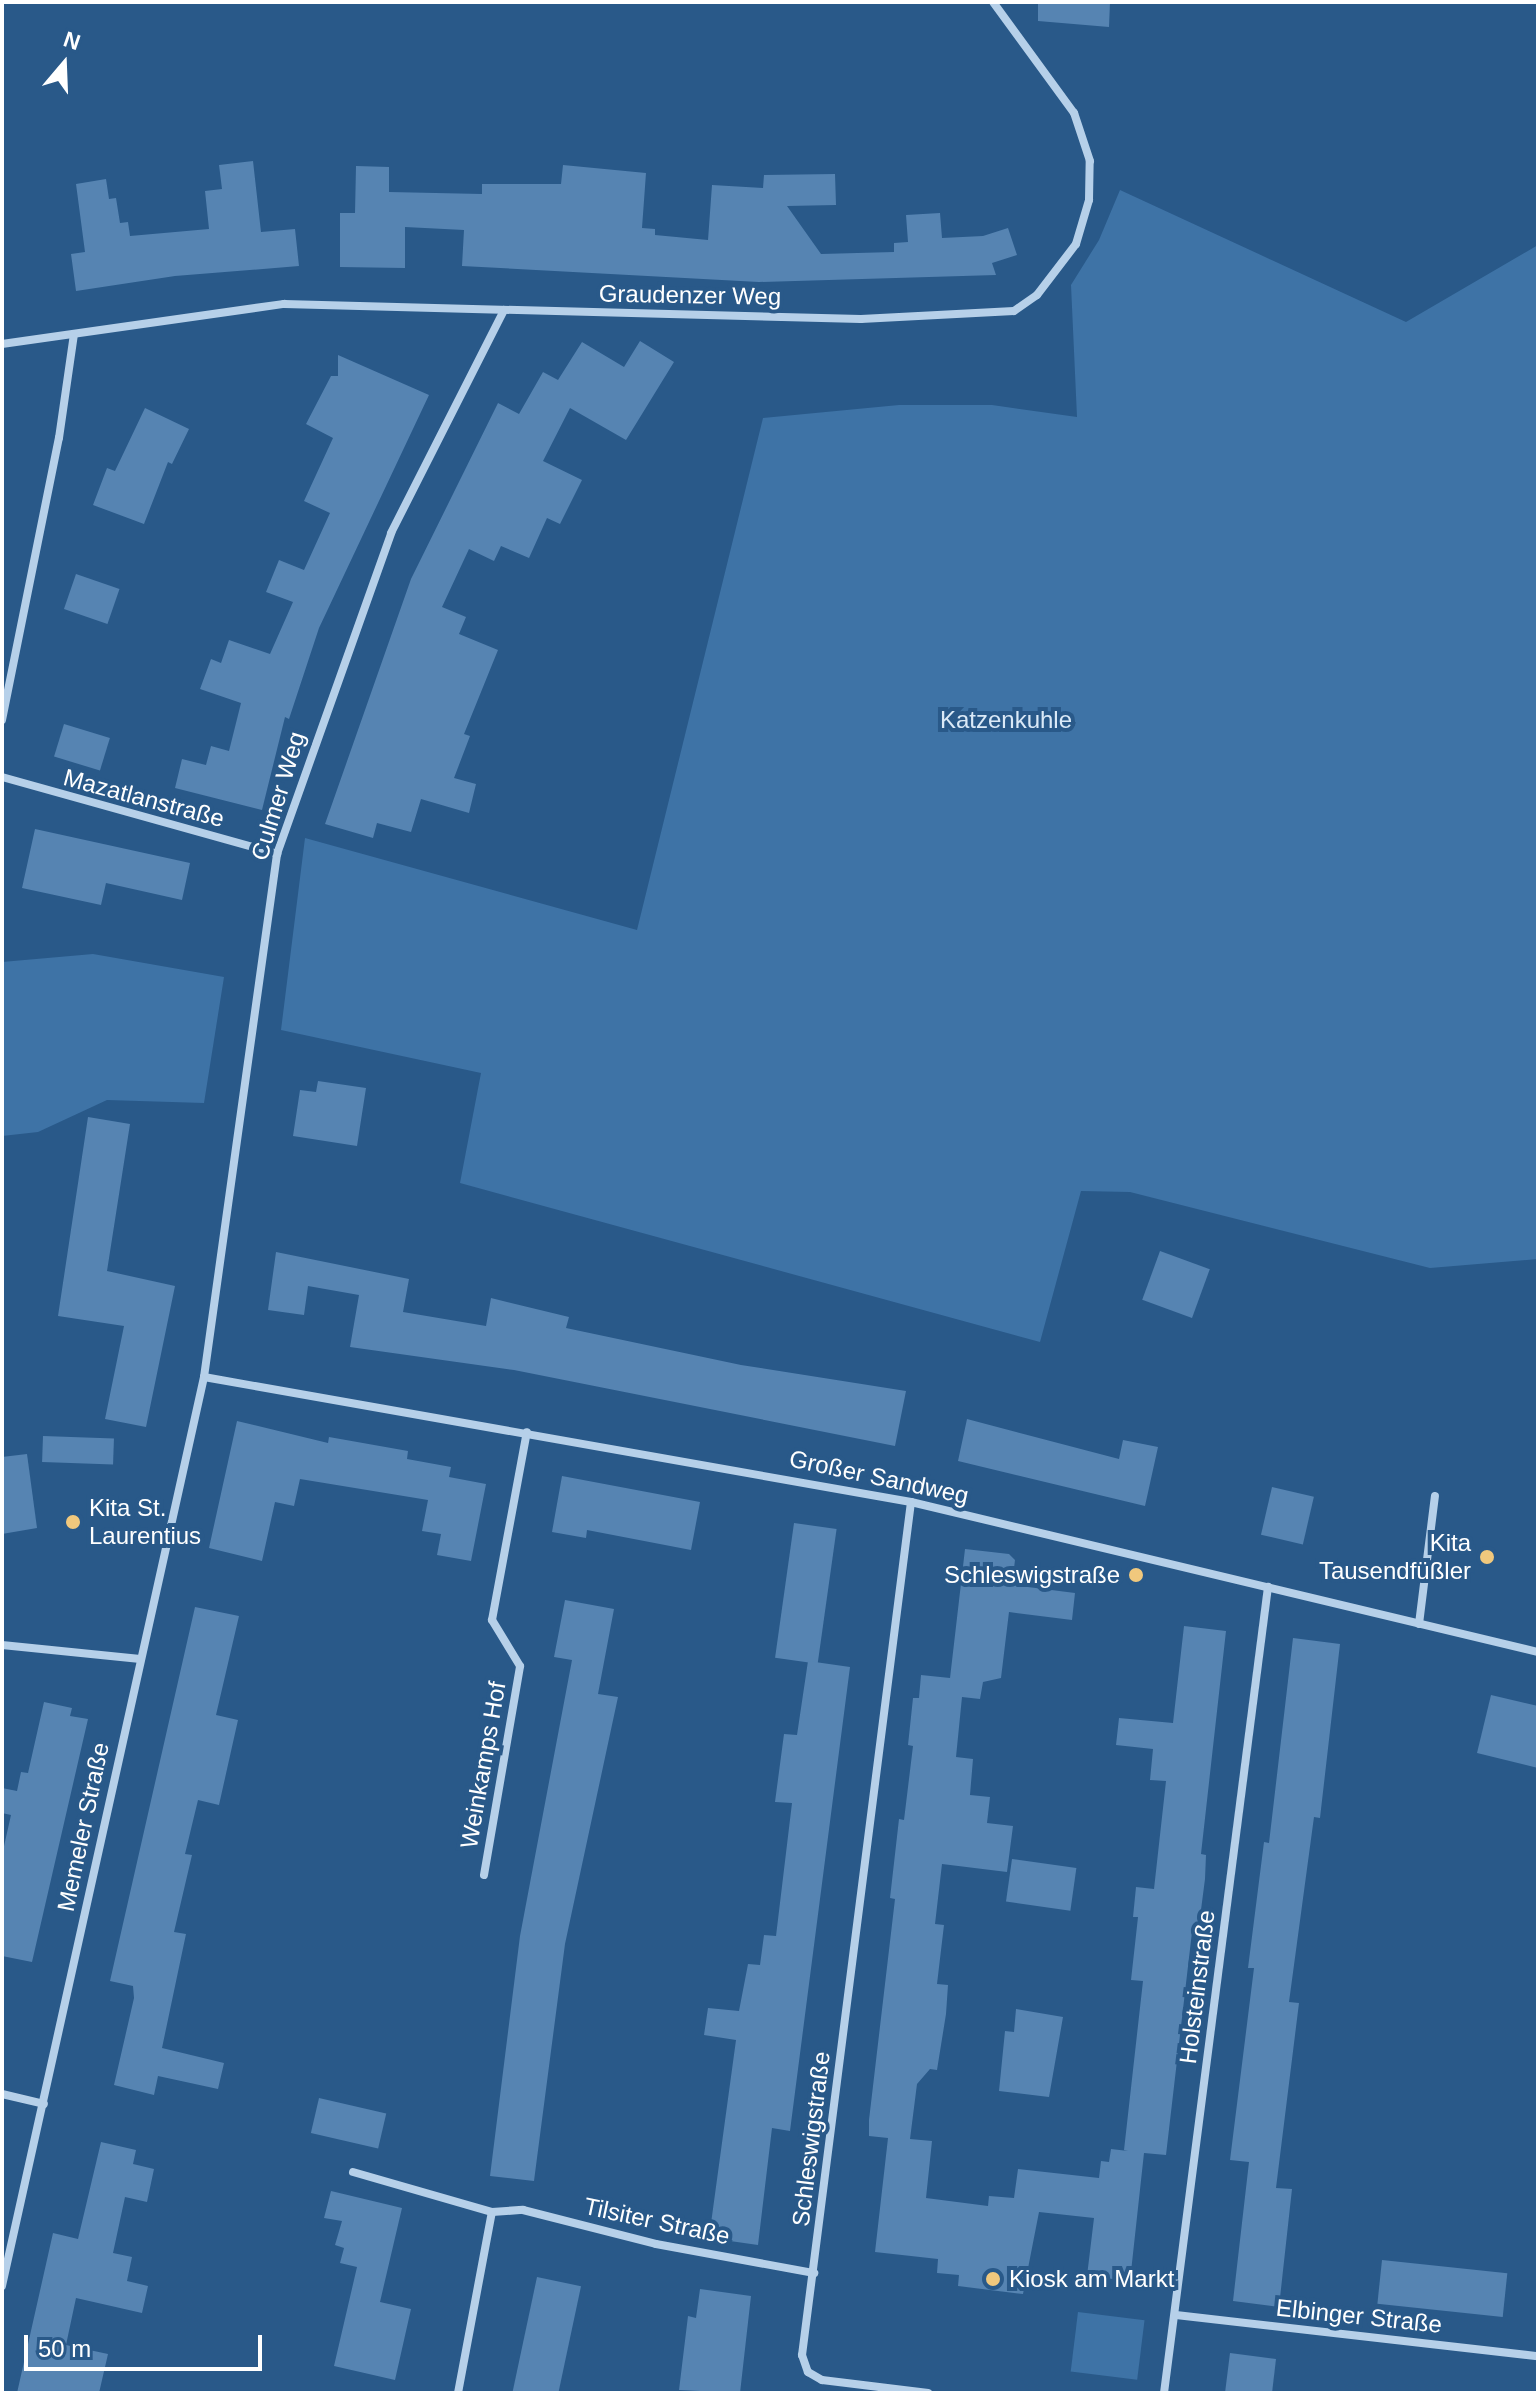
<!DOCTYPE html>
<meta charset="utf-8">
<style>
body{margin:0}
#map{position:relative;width:1540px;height:2395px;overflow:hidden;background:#295989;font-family:Helvetica,sans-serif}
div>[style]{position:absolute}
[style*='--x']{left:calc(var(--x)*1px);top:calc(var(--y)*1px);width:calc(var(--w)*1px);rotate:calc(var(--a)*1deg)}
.green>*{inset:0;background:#3e73a6;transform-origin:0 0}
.building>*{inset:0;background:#5684b2;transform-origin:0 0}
.street>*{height:8px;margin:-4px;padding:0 4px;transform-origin:4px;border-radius:4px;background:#b6d0e9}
.dots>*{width:22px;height:22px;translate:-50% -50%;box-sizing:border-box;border:4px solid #295989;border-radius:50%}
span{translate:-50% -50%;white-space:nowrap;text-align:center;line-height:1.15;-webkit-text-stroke:8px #295989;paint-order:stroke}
.street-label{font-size:24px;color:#fff}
.park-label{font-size:24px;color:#dae9f7}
.poi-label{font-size:24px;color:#fff}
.left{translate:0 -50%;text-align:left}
.right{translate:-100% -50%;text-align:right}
.frame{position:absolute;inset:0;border:4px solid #fff;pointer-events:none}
.north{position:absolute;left:24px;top:24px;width:80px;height:80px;-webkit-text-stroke:6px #295989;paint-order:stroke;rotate:19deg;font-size:22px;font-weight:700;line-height:32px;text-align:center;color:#fff}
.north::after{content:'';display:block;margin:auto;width:28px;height:36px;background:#fff;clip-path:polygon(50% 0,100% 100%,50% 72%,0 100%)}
.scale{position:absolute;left:24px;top:2335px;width:238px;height:36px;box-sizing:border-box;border:4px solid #fff;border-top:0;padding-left:10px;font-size:24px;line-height:28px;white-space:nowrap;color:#fff;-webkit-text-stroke:6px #295989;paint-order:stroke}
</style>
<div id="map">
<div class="green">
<i style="clip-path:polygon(1120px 190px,1406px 322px,1538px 245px,1538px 1259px,1430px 1268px,1130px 1192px,1081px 1191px,1040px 1342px,460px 1183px,481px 1073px,281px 1030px,305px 838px,637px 930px,763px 418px,899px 405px,992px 405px,1077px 417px,1071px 285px,1099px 240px)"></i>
<i style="clip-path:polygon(93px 954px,224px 977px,204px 1103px,107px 1100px,38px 1132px,2px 1136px,2px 962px)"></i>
<i style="left:1078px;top:2312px;width:67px;height:60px;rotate:7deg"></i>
</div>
<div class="building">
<i style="clip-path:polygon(1038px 2px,1110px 2px,1109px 27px,1038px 21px)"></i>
<i style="clip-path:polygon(253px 161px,261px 232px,295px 229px,299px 266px,175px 276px,76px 291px,71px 254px,85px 252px,76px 184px,106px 179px,109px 199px,116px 198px,120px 223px,128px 222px,130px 236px,209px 229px,205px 191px,222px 189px,219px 165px)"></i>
<i style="clip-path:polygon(563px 165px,646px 173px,642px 228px,655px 229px,655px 235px,708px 240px,712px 185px,763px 188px,764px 175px,835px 174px,836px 205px,787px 206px,821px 254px,894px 252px,894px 243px,908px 242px,906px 215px,940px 213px,942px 238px,983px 236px,1008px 228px,1017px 255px,992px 263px,996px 275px,759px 282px,462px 266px,464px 230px,405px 227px,405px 268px,340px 267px,340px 213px,355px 213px,356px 166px,389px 167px,389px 192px,482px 194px,482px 184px,561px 184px)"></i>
<i style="clip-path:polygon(640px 341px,674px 362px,626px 440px,570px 408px,543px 461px,582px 480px,560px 524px,547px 518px,529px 558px,501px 546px,494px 561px,469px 549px,442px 607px,466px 617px,459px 634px,498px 650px,464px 734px,470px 736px,454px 778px,476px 784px,469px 813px,421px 799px,411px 832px,377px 823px,373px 838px,325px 824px,411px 579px,498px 403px,519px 414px,543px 372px,558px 380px,582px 342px,624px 367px)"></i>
<i style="clip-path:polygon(338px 355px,429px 395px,319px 628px,289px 719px,285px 717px,262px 810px,175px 788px,182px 759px,206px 765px,211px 746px,229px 751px,241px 703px,200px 689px,211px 659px,221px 663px,229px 640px,270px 654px,293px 602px,266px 592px,279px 560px,304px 570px,330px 513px,304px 501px,333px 438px,306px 424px,331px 376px,338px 376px)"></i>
<i style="clip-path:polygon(145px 408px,189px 429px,172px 464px,168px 462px,144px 524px,93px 505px,107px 468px,115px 471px)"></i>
<i style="left:76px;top:574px;width:46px;height:37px;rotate:19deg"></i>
<i style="left:64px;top:724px;width:48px;height:34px;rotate:17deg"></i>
<i style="clip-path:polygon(35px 829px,190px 863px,182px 900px,106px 883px,101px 905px,22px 888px)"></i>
<i style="clip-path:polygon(318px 1081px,366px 1088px,357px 1146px,293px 1136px,300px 1090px,316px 1092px)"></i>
<i style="clip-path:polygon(88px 1117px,130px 1124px,107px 1271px,175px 1286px,146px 1427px,105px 1419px,124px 1326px,58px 1316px)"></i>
<i style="left:1160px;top:1251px;width:53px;height:52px;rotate:20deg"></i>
<i style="clip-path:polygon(276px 1252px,409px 1279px,403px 1312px,486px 1326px,491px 1298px,569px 1317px,566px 1328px,741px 1365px,906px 1391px,895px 1446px,514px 1370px,350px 1347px,359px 1295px,308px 1286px,304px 1315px,268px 1310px)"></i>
<i style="clip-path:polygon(967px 1419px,1119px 1459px,1123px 1440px,1158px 1447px,1145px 1506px,958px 1461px)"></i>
<i style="clip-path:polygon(237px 1421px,328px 1443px,329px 1437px,408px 1451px,407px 1459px,451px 1467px,449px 1477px,486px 1484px,471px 1561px,437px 1555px,441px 1534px,422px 1531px,428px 1500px,300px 1479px,294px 1506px,275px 1502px,262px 1561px,209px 1548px)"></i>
<i style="left:43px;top:1436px;width:71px;height:26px;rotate:2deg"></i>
<i style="clip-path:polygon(27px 1454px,37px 1528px,2px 1534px,2px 1457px)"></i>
<i style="clip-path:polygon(562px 1476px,700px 1502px,691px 1550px,587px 1530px,586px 1538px,552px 1532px)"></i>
<i style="left:1272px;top:1487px;width:43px;height:49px;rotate:13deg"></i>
<i style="left:794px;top:1523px;width:43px;height:136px;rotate:8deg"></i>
<i style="clip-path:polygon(965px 1549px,1009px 1554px,1015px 1560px,1012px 1585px,1075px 1593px,1072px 1620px,1009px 1612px,1001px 1678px,983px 1682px,980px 1699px,962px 1697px,956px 1757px,973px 1759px,970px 1795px,990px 1797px,987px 1823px,1013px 1826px,1007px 1872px,942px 1864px,935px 1924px,944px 1925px,937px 1984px,948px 1985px,946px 2014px,937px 2070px,930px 2069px,917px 2084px,910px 2139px,932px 2141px,926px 2198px,988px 2206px,989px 2196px,1014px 2198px,1018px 2169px,1099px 2178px,1101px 2161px,1109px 2162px,1111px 2149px,1128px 2151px,1124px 2150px,1143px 1981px,1131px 1980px,1138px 1917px,1133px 1917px,1136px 1887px,1154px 1889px,1166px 1781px,1150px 1780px,1153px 1749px,1116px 1745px,1119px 1718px,1173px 1723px,1184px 1626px,1226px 1631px,1201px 1854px,1206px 1855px,1205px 1879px,1198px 1933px,1192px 1932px,1166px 2155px,1144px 2153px,1130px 2281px,1087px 2276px,1094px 2218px,1039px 2212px,1023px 2294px,958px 2286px,959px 2275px,937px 2273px,938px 2259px,875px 2252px,888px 2138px,869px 2136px,869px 2120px,895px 1899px,890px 1898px,899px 1819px,904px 1820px,913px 1746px,908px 1745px,913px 1698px,919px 1698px,921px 1675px,950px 1678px)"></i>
<i style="clip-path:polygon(565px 1600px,614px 1609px,598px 1694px,618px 1697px,565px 1944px,534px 2181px,490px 2176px,520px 1936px,572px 1660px,554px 1657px)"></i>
<i style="clip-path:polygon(195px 1607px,239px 1616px,216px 1715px,238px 1720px,219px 1805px,198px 1800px,185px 1854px,192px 1855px,174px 1932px,186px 1934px,162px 2048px,224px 2063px,218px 2089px,158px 2076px,154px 2095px,114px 2085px,134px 1998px,133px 1986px,110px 1981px)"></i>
<i style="clip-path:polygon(1293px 1638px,1340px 1644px,1320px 1818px,1314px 1817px,1289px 2002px,1299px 2003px,1276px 2188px,1292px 2189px,1279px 2307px,1233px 2301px,1249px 2162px,1230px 2160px,1254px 1968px,1248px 1968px,1264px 1842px,1269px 1843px)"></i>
<i style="clip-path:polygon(808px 1661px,850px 1667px,790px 2131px,772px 2128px,758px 2245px,709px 2238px,736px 2040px,704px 2035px,708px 2008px,739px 2011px,748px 1964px,760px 1965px,764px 1935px,776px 1936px,792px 1803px,775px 1802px,784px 1734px,797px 1735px)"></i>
<i style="clip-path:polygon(1491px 1695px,1538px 1706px,1538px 1768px,1477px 1753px)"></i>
<i style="clip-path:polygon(44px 1702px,72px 1708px,70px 1716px,88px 1719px,32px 1962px,2px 1956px,2px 1855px,11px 1815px,2px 1813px,2px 1788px,17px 1791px,21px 1772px,28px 1773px)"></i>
<i style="left:1012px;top:1859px;width:65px;height:43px;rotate:8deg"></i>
<i style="clip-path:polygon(1016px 2009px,1063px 2017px,1049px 2097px,999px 2091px,1005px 2031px,1014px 2032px)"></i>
<i style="left:319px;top:2098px;width:69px;height:36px;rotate:13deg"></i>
<i style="clip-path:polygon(101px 2142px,136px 2150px,133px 2164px,154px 2169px,147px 2202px,125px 2197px,113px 2253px,132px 2257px,127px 2281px,148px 2286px,142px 2313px,76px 2298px,66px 2345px,108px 2354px,99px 2393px,17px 2393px,53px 2233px,78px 2239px)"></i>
<i style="clip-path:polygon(331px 2191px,402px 2208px,380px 2302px,411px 2309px,395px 2380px,334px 2366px,357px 2267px,340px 2263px,344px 2248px,335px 2245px,342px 2221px,324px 2218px)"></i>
<i style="left:1382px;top:2260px;width:126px;height:44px;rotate:6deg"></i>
<i style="left:537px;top:2277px;width:45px;height:118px;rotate:12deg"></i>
<i style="clip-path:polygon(700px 2289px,751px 2296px,740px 2393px,679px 2390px,688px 2316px,696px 2318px)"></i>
<i style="clip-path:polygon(1230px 2353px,1276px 2359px,1272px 2393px,1225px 2393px)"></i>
</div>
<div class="street">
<i style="--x:2;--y:344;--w:285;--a:-8.1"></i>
<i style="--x:284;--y:304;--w:577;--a:1.49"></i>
<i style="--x:861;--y:319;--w:153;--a:-3"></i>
<i style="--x:1014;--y:311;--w:28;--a:-35"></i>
<i style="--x:1037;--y:295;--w:64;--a:-52.6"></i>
<i style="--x:1076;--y:244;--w:46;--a:-73.5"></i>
<i style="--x:1089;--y:200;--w:39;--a:-89"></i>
<i style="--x:1090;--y:161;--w:51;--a:-108.4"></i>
<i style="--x:1074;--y:113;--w:137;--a:-126.1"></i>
<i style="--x:2;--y:720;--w:288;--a:-78.6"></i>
<i style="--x:59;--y:438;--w:105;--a:-81.8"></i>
<i style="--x:2;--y:777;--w:286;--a:15.6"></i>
<i style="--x:204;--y:1377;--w:718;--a:10.03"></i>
<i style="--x:911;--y:1502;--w:645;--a:13.45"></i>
<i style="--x:911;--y:1502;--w:860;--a:97.28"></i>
<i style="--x:802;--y:2355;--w:18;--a:71"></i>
<i style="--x:808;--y:2372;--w:16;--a:30"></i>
<i style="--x:822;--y:2380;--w:107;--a:7"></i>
<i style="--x:1419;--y:1624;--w:129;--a:-82.9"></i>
<i style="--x:2;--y:1645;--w:139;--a:5.8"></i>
<i style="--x:484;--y:1875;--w:212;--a:-80.2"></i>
<i style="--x:520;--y:1666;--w:54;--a:-121.3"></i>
<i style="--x:492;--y:1620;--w:191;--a:-79.5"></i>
<i style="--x:2;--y:2094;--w:43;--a:13.4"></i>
<i style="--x:353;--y:2172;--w:145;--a:16.1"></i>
<i style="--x:492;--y:2212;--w:31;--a:-4"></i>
<i style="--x:523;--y:2210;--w:137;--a:14.3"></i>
<i style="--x:656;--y:2244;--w:161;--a:10.4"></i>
<i style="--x:2;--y:2286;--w:931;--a:-77.47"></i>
<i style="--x:204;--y:1377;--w:528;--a:-82.05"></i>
<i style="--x:277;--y:854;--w:341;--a:-70.4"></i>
<i style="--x:391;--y:533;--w:250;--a:-63.1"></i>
<i style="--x:1176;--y:2315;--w:364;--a:6.5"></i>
<i style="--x:458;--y:2393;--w:184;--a:-79.4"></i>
<i style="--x:1164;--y:2393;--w:813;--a:-82.65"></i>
</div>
<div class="dots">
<i style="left:73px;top:1522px;background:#f0c87d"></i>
<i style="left:1487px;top:1557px;background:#f0c87d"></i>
<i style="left:1136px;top:1575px;background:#f0c87d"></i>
<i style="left:993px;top:2279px;background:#f0c87d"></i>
</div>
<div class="street-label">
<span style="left:690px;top:295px;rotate:1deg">Graudenzer Weg</span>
<span style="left:278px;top:796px;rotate:-73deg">Culmer Weg</span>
<span style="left:144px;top:798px;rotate:15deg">Mazatlanstraße</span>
<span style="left:879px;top:1477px;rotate:12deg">Großer Sandweg</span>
<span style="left:483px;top:1765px;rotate:-80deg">Weinkamps Hof</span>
<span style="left:83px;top:1827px;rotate:-78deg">Memeler Straße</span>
<span style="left:1197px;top:1987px;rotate:-83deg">Holsteinstraße</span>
<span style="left:811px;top:2139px;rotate:-83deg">Schleswigstraße</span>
<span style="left:657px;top:2221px;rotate:12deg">Tilsiter Straße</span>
<span style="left:1359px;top:2316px;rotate:6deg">Elbinger Straße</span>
</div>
<div class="park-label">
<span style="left:1006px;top:720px">Katzenkuhle</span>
</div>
<div class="poi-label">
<span class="left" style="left:89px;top:1522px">Kita St.<br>Laurentius</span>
<span class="right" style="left:1471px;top:1557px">Kita<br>Tausendfüßler</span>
<span class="right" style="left:1120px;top:1575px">Schleswigstraße</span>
<span class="left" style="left:1009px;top:2279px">Kiosk am Markt</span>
</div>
<div class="frame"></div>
<div class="north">N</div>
<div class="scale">50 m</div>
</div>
